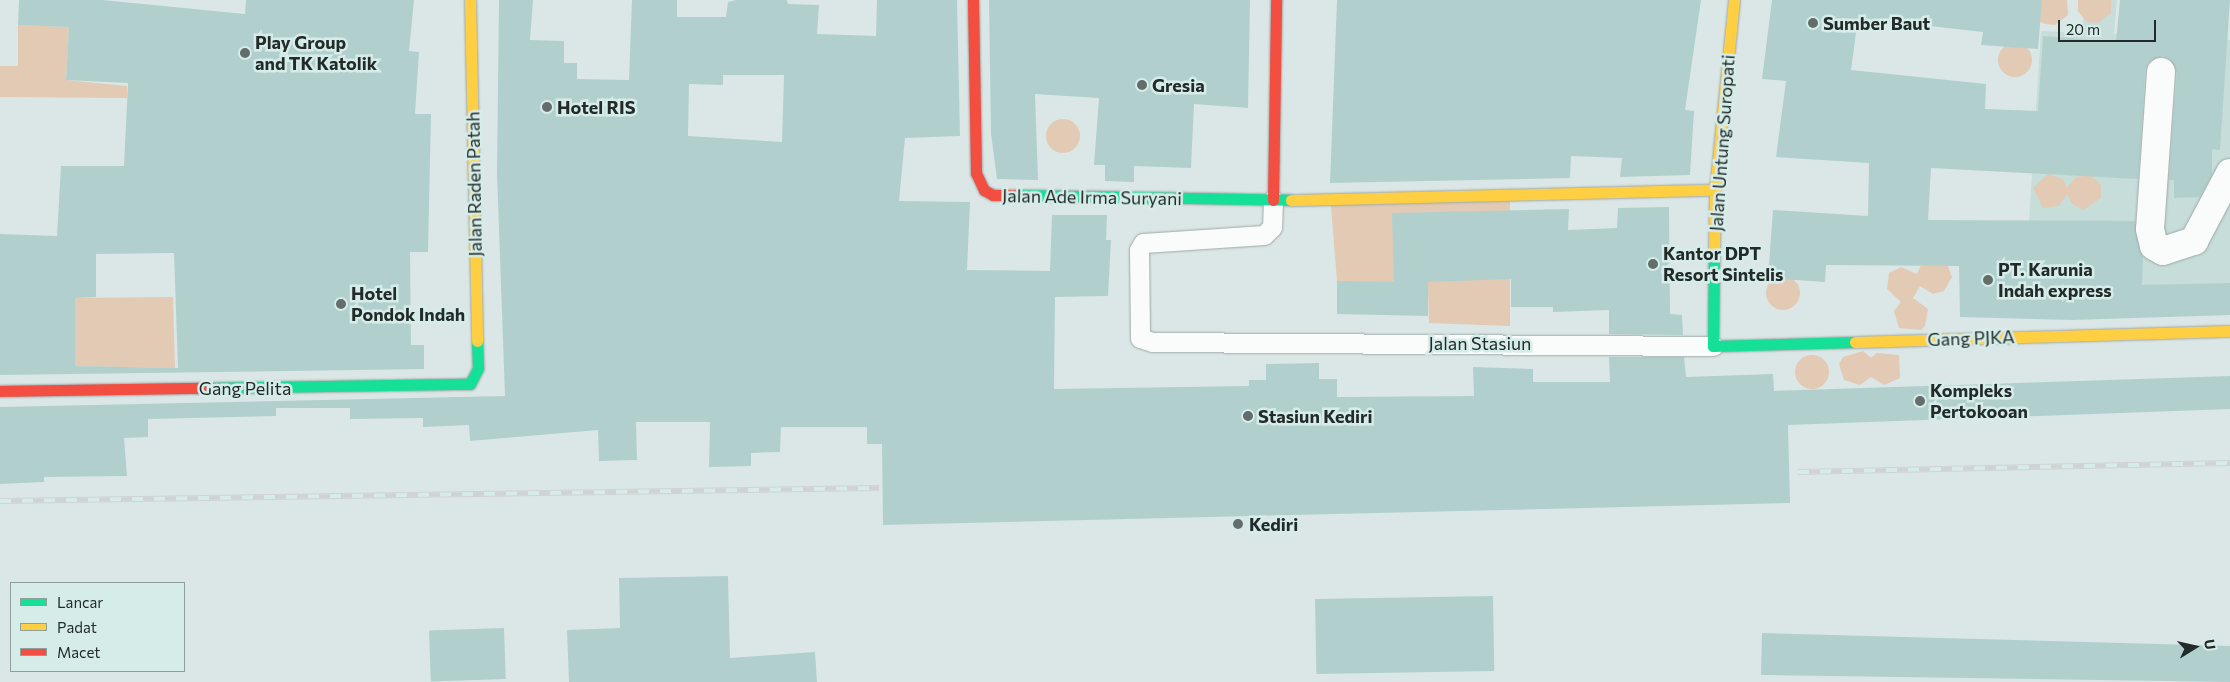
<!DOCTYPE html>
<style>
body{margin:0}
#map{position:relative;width:2230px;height:682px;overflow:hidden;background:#dbe7e6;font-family:Commissioner,sans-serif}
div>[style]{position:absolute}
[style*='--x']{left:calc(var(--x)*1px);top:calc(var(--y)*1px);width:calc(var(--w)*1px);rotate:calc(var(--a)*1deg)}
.built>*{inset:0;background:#c6ddd9}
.green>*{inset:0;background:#e2cab4}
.round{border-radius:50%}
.building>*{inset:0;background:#b1d0cd;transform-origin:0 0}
.roads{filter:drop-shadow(0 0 1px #9fa8a7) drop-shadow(0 0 1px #9fa8a7)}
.lane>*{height:19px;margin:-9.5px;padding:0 9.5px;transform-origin:9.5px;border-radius:9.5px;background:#fafbfb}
.street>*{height:28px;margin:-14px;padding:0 14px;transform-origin:14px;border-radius:14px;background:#fafbfb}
.fast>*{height:11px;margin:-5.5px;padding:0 5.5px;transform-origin:5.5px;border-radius:5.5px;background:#16e098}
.slow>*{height:11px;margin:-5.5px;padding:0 5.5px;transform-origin:5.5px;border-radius:5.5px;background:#ffcf43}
.jam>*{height:11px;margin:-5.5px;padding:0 5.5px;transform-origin:5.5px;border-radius:5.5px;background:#f24e42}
.rail>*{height:5.5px;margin-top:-2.75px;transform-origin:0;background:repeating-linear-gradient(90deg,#d6ece9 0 11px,#d0d3d3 0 22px);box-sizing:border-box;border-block:1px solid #d0d3d3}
.dots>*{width:14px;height:14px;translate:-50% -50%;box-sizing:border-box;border:2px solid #d6ece9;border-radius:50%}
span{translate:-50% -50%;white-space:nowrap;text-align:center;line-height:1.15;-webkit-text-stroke:5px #d6ece9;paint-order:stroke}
.poi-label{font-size:18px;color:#222b29;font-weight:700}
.left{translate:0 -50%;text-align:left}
.street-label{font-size:18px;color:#222b29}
.legend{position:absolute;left:10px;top:582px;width:175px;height:90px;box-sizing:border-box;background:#d6ece9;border:1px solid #8e9f9c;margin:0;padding:6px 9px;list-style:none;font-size:15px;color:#222b29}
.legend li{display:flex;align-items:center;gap:10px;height:25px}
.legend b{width:25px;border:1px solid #8e9f9c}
.north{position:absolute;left:2170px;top:622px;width:50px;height:50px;-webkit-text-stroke:4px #d6ece9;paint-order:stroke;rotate:80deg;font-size:14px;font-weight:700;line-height:20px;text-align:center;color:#222b29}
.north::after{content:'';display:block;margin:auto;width:18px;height:22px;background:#222b29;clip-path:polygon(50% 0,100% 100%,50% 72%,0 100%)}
.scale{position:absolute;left:2058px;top:20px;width:98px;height:22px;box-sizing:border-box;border:2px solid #222b29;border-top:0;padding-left:6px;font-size:15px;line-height:18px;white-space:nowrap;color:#222b29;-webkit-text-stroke:4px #d6ece9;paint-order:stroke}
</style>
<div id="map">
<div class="built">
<i style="clip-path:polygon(2086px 0,2117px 0,2114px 34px,2230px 40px,2230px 315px,2023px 318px,2041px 31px,2081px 33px)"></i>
</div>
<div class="green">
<i style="clip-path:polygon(2037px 0,2067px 0,2068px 15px,2055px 25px,2045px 24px,2039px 21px)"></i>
<i style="clip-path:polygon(2078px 0,2111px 0,2111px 13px,2098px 23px,2087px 22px,2078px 11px)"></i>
<i style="clip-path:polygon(18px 25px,69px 27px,66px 80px,127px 86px,127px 98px,0 97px,0 66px,18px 66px)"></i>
<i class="round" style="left:1998px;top:43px;width:34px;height:34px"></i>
<i class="round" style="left:1046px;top:119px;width:34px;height:34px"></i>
<i style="clip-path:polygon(2048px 174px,2063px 179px,2067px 188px,2076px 177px,2091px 175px,2101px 185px,2101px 198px,2083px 210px,2072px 204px,2067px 194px,2059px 206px,2043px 208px,2033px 188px)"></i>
<i style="clip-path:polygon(1510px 191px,1510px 326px,1429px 323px,1428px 289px,1337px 281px,1330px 194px)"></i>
<i style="clip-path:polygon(1947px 264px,1952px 277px,1944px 291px,1933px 294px,1920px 286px,1913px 298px,1928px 309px,1925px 326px,1921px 330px,1899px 328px,1894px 311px,1901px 302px,1887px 289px,1889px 273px,1901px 267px,1917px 274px,1921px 265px)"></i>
<i class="round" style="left:1766px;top:276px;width:34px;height:34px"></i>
<i style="clip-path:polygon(173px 297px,175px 368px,65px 366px,75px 298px)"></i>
<i style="clip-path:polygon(1863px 351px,1871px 358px,1877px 353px,1899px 355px,1900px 378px,1884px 385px,1871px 377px,1860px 385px,1844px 380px,1839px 364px,1843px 357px)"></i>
<i class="round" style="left:1795px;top:355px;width:34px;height:34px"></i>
</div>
<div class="building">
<i style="clip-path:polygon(evenodd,19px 0,102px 0,245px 14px,246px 0,414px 0,409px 51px,419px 52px,415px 114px,431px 114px,428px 252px,410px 252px,411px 345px,424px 345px,424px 369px,0 375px,0 234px,57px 236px,61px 166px,124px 166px,128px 83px,66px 80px,69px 27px,18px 25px,19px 0,174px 253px,178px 368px,75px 366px,75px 298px,96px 297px,96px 254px,174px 253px)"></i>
<i style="clip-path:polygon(evenodd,499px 0,533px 0,530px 40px,564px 41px,564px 63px,577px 63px,577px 79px,629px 80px,632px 0,677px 0,677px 17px,726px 17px,728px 2px,736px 0,787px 0,788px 4px,819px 5px,817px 34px,876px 36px,877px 0,957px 0,960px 136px,905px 138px,899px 201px,970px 202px,967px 270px,1050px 271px,1052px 215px,1107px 215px,1106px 240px,1111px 240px,1108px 296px,1055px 297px,1054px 389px,1249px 386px,1249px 380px,1266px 380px,1266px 364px,1319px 363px,1319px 379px,1337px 379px,1337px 397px,1474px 396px,1473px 367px,1533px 369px,1533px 382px,1610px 382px,1609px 357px,1684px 357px,1686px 377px,1773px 374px,1774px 391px,2230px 376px,2230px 409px,1788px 425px,1790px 503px,883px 525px,882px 444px,867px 444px,867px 427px,781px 427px,780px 452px,751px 453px,751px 466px,709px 467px,710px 422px,636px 422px,637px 460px,599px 461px,598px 430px,470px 441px,469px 425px,423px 427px,423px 418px,350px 419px,350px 408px,276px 408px,276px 416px,148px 419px,148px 437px,124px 438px,127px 476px,44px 477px,44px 482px,0 484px,0 407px,505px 396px,497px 173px,499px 0,723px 75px,784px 75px,782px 142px,688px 136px,689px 84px,723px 85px,723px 75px)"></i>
<i style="clip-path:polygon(989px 0,1250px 0,1248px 108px,1194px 104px,1191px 168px,1134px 166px,1134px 182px,1105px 181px,1105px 165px,1094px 165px,1099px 98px,1035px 94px,1038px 180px,997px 179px,991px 134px)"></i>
<i style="clip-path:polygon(1337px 0,1701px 0,1685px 110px,1694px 111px,1690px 175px,1620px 177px,1622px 158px,1571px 156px,1570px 178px,1330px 183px)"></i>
<i style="clip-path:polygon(1772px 0,2042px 0,2038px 49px,1981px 45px,1983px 32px,1858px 18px,1851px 70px,1986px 84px,1985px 109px,2038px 111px,2043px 36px,2116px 42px,2120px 0,2230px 0,2220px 150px,2212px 149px,2212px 175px,2200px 197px,2174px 198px,2174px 180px,2169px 180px,2177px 73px,2170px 59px,2162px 56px,2148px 63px,2145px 71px,2138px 179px,1931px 168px,1928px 220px,2135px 221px,2143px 257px,2142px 285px,2230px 283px,2230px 315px,2072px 320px,1960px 317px,1959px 266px,1826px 265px,1825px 282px,1768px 278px,1773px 210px,1868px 216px,1869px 163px,1776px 157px,1786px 81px,1762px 79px)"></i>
<i style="clip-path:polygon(1669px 207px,1670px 314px,1682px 315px,1683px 335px,1609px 334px,1609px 310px,1553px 312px,1553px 307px,1511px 307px,1511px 279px,1428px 282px,1428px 316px,1337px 314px,1337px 281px,1394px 282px,1392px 213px,1569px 209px,1568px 230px,1617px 228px,1618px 208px)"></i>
<i style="clip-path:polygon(728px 576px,730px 658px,815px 652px,817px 682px,569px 682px,567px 630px,620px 628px,619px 578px)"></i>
<i style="left:1493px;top:596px;width:75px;height:178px;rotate:89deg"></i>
<i style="left:504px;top:628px;width:51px;height:75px;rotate:88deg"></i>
<i style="clip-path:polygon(1762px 633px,2230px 646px,2230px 682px,1761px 675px)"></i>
</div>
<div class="roads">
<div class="lane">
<i style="--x:1273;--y:200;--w:27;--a:92"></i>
<i style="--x:1272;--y:227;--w:11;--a:135"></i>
<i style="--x:1264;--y:235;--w:121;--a:176.2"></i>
<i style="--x:1143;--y:243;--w:8;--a:120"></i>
<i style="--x:1139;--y:250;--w:88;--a:89.3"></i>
<i style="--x:1140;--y:338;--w:13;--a:18"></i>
<i style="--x:1152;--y:342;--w:561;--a:0.41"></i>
</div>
<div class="street">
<i style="--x:2161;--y:72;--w:157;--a:94"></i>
<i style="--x:2150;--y:229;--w:17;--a:77"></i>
<i style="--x:2154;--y:246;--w:10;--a:29"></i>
<i style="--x:2163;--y:251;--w:33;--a:-18"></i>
<i style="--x:2194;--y:241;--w:77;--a:-62.1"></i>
</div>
<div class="fast">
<i style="--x:1018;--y:195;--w:273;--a:1"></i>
<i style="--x:1714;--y:249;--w:97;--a:90.6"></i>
<i style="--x:1713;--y:346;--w:142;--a:-1.6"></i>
<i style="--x:201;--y:388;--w:269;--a:-0.9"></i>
<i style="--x:470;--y:384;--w:18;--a:-63"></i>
<i style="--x:478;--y:368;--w:27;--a:-92"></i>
</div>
<div class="slow">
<i style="--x:470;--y:0;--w:341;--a:88.8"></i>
<i style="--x:1291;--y:200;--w:424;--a:-1.4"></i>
<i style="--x:1714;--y:249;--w:59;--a:-89"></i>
<i style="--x:1715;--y:190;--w:191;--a:-84.3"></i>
<i style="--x:1855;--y:342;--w:375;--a:-1.7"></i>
</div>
<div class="jam">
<i style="--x:973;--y:0;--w:173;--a:89"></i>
<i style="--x:976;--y:173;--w:19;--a:65"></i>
<i style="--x:984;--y:190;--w:10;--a:29"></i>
<i style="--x:993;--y:195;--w:25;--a:0"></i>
<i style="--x:1273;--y:200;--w:200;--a:-89.1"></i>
<i style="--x:0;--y:391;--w:201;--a:-0.9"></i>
</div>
</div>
<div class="rail">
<i style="--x:1798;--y:472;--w:432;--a:-1.2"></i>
<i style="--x:0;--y:501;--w:879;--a:-0.85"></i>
</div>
<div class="dots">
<i style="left:1813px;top:23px;background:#636d6b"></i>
<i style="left:245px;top:53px;background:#636d6b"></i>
<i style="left:1142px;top:85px;background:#636d6b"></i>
<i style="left:547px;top:107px;background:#636d6b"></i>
<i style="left:1653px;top:264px;background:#636d6b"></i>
<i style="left:1988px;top:280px;background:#636d6b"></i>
<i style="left:341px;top:304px;background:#636d6b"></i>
<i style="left:1920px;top:401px;background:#636d6b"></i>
<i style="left:1248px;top:416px;background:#636d6b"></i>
<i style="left:1238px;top:524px;background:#636d6b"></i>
</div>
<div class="poi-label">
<span class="left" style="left:1823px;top:23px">Sumber Baut</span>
<span class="left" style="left:255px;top:53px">Play Group<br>and TK Katolik</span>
<span class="left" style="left:1152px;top:85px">Gresia</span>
<span class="left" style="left:557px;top:107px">Hotel RIS</span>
<span class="left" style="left:1663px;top:264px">Kantor DPT<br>Resort Sintelis</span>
<span class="left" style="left:1998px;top:280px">PT. Karunia<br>Indah express</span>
<span class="left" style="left:351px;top:304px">Hotel<br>Pondok Indah</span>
<span class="left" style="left:1930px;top:401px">Kompleks<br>Pertokooan</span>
<span class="left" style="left:1258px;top:416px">Stasiun Kediri</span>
<span class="left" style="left:1249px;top:524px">Kediri</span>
</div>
<div class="street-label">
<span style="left:1722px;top:143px;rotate:-86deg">Jalan Untung Suropati</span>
<span style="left:474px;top:184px;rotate:-91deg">Jalan Raden Patah</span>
<span style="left:1092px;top:197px;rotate:1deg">Jalan Ade Irma Suryani</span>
<span style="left:1971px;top:338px;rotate:-2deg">Gang PJKA</span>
<span style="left:1480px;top:343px">Jalan Stasiun</span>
<span style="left:245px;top:388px">Gang Pelita</span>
</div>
<ul class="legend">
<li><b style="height:6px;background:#16e098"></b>Lancar</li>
<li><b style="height:6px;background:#ffcf43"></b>Padat</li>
<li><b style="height:6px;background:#f24e42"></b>Macet</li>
</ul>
<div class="north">U</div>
<div class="scale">20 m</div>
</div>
